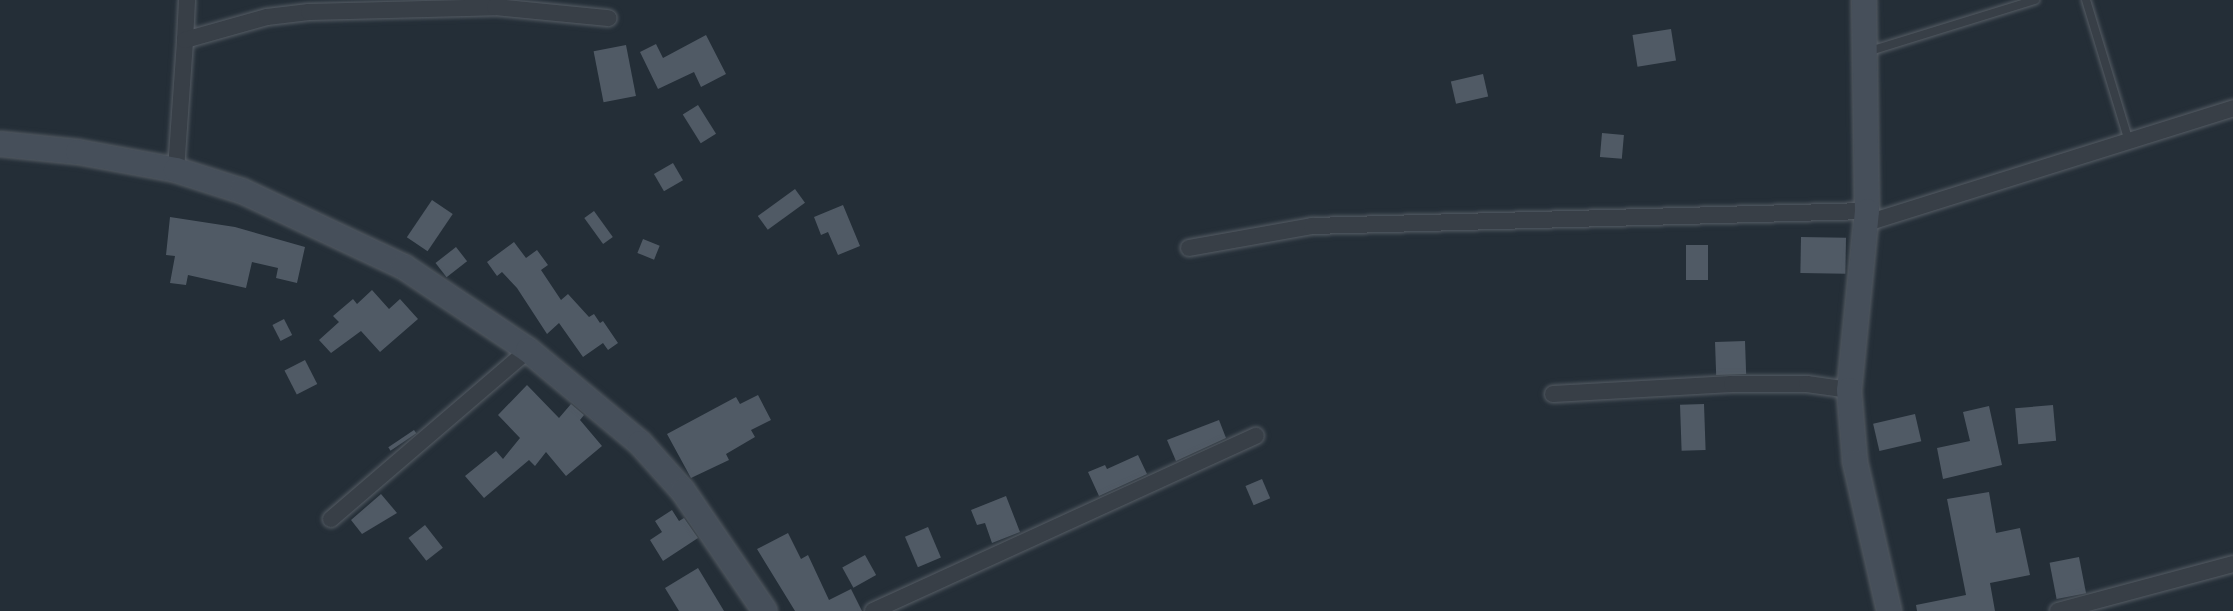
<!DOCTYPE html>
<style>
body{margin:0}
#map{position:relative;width:2233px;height:611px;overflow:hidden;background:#242e37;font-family:Montserrat,sans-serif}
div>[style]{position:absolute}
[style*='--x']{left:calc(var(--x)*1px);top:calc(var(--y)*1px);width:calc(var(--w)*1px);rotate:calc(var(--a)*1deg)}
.building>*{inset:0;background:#505a65;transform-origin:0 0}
.roads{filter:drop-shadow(0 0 2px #565d65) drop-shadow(0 0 2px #565d65)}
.lane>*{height:8px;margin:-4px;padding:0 4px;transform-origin:4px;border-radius:4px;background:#383f47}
.street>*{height:16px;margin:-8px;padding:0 8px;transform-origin:8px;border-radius:8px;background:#383f47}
.secondary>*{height:24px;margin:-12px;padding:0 12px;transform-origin:12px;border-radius:12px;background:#464f5a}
span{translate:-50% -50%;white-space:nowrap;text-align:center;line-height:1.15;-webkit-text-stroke:4.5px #1d242c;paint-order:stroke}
</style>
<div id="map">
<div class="building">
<i style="left:1671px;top:29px;width:32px;height:39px;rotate:81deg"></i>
<i style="clip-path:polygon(706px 35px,726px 74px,701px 87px,694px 72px,658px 89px,640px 52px,656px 44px,663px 58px)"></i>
<i style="left:626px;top:45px;width:52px;height:33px;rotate:79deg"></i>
<i style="left:1483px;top:74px;width:23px;height:33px;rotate:77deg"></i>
<i style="left:698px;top:105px;width:34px;height:18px;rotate:58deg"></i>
<i style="left:1602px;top:133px;width:22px;height:24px;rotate:5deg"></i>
<i style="left:673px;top:163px;width:20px;height:22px;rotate:60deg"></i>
<i style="left:795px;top:189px;width:17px;height:46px;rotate:54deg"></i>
<i style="left:432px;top:200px;width:25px;height:45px;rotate:34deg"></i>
<i style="clip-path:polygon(843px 205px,860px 246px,838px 255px,828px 232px,821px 235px,814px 217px)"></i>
<i style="left:594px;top:211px;width:32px;height:12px;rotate:54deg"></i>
<i style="clip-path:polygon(170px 217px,235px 227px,305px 247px,297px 283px,276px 278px,278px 268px,252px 262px,246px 288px,188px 275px,186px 285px,170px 283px,175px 256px,166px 255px)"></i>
<i style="left:1801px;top:237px;width:45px;height:36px;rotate:1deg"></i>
<i style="left:643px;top:239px;width:18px;height:15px;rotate:22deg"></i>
<i style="clip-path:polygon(514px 242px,526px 258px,537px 250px,548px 265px,541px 270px,561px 300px,568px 294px,589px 317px,594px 314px,600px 323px,603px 321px,618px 343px,608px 350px,603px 343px,583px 357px,559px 323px,547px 334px,517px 288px,502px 272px,497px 276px,487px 262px)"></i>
<i style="left:1686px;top:245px;width:22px;height:35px"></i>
<i style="left:456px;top:247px;width:18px;height:26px;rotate:52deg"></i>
<i style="clip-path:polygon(372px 290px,389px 309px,400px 299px,418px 319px,380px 352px,361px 331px,331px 353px,319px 340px,339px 322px,333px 316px,353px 299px,357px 304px)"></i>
<i style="left:284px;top:319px;width:18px;height:13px;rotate:63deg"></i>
<i style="left:1745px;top:341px;width:33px;height:30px;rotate:88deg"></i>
<i style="left:305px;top:360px;width:27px;height:23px;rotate:63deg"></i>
<i style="clip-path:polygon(527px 385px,559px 418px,571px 404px,584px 415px,580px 420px,602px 446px,566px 476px,546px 452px,535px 466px,529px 460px,484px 498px,465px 476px,496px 451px,503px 459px,520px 438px,498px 415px)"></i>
<i style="clip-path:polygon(758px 395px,771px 420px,751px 430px,755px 437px,726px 454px,729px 460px,691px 478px,667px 434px,736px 397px,740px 404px)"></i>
<i style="left:1704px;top:404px;width:46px;height:24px;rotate:88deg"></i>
<i style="left:2053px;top:405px;width:36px;height:38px;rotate:85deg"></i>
<i style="clip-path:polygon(1989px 406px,2002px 465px,1943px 479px,1937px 448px,1970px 441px,1963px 412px)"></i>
<i style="left:1915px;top:414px;width:28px;height:43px;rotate:77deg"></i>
<i style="clip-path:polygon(1219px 420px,1226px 438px,1176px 461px,1167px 440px)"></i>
<i style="left:414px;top:430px;width:4px;height:31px;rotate:56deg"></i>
<i style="clip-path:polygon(1138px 455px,1147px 474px,1099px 496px,1088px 472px,1105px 465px,1107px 469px)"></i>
<i style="left:1262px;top:479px;width:21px;height:18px;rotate:67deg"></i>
<i style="clip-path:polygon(1989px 492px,1996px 533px,2020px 528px,2030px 575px,1990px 583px,1995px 611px,1917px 611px,1916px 605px,1966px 595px,1947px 499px)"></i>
<i style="clip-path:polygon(381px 494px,397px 513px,362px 534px,351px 520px)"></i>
<i style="clip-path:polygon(1006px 496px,1020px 532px,992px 543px,985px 523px,977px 525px,971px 510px)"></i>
<i style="clip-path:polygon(672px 510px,679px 521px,684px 518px,698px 538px,663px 561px,650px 540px,662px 532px,655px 521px)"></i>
<i style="left:425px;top:525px;width:29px;height:21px;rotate:52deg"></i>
<i style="left:928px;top:527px;width:33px;height:25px;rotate:67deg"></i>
<i style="clip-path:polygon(788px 533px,801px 559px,808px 555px,829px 600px,851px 589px,862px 611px,795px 611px,757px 549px)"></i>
<i style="left:865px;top:555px;width:23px;height:26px;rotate:61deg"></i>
<i style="left:2079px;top:557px;width:37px;height:30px;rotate:79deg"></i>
<i style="clip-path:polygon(698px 568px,724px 611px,679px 611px,665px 588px)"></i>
</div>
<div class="roads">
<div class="lane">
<i style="--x:2086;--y:0;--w:144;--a:73.1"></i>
<i style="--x:1867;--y:52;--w:176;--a:-17.2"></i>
</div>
<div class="street">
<i style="--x:185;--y:40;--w:40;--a:-87.1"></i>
<i style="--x:176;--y:170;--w:130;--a:-86"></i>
<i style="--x:185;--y:40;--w:85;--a:-15.7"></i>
<i style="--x:267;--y:17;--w:42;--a:-6.8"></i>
<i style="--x:309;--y:12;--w:186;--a:-1.5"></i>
<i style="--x:495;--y:7;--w:114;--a:5.6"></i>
<i style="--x:1867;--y:223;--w:384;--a:-17.4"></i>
<i style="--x:1189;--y:248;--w:125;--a:-10.1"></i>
<i style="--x:1312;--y:226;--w:555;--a:-1.55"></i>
<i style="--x:1553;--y:394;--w:179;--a:-3.2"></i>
<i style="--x:1732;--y:384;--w:75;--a:0"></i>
<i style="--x:1807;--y:384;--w:42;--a:8.1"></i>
<i style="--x:331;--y:519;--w:260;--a:-40.6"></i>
<i style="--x:873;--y:611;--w:421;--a:-24.6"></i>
<i style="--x:2058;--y:611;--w:181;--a:-15"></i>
</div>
<div class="secondary">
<i style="--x:1864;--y:0;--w:211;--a:89.2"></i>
<i style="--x:1867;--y:211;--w:180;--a:95.7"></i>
<i style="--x:1849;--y:390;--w:72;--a:85.2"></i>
<i style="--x:1855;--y:462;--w:153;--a:77.1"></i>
<i style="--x:0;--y:144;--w:78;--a:5.9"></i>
<i style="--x:78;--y:152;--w:100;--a:10.4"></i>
<i style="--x:176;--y:170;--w:69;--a:17.7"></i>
<i style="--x:242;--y:191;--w:179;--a:25.1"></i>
<i style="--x:404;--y:267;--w:149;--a:33.8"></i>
<i style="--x:528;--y:350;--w:146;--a:39.7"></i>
<i style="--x:640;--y:443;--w:64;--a:48.1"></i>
<i style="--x:683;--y:491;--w:145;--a:55.7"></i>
</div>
</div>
</div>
